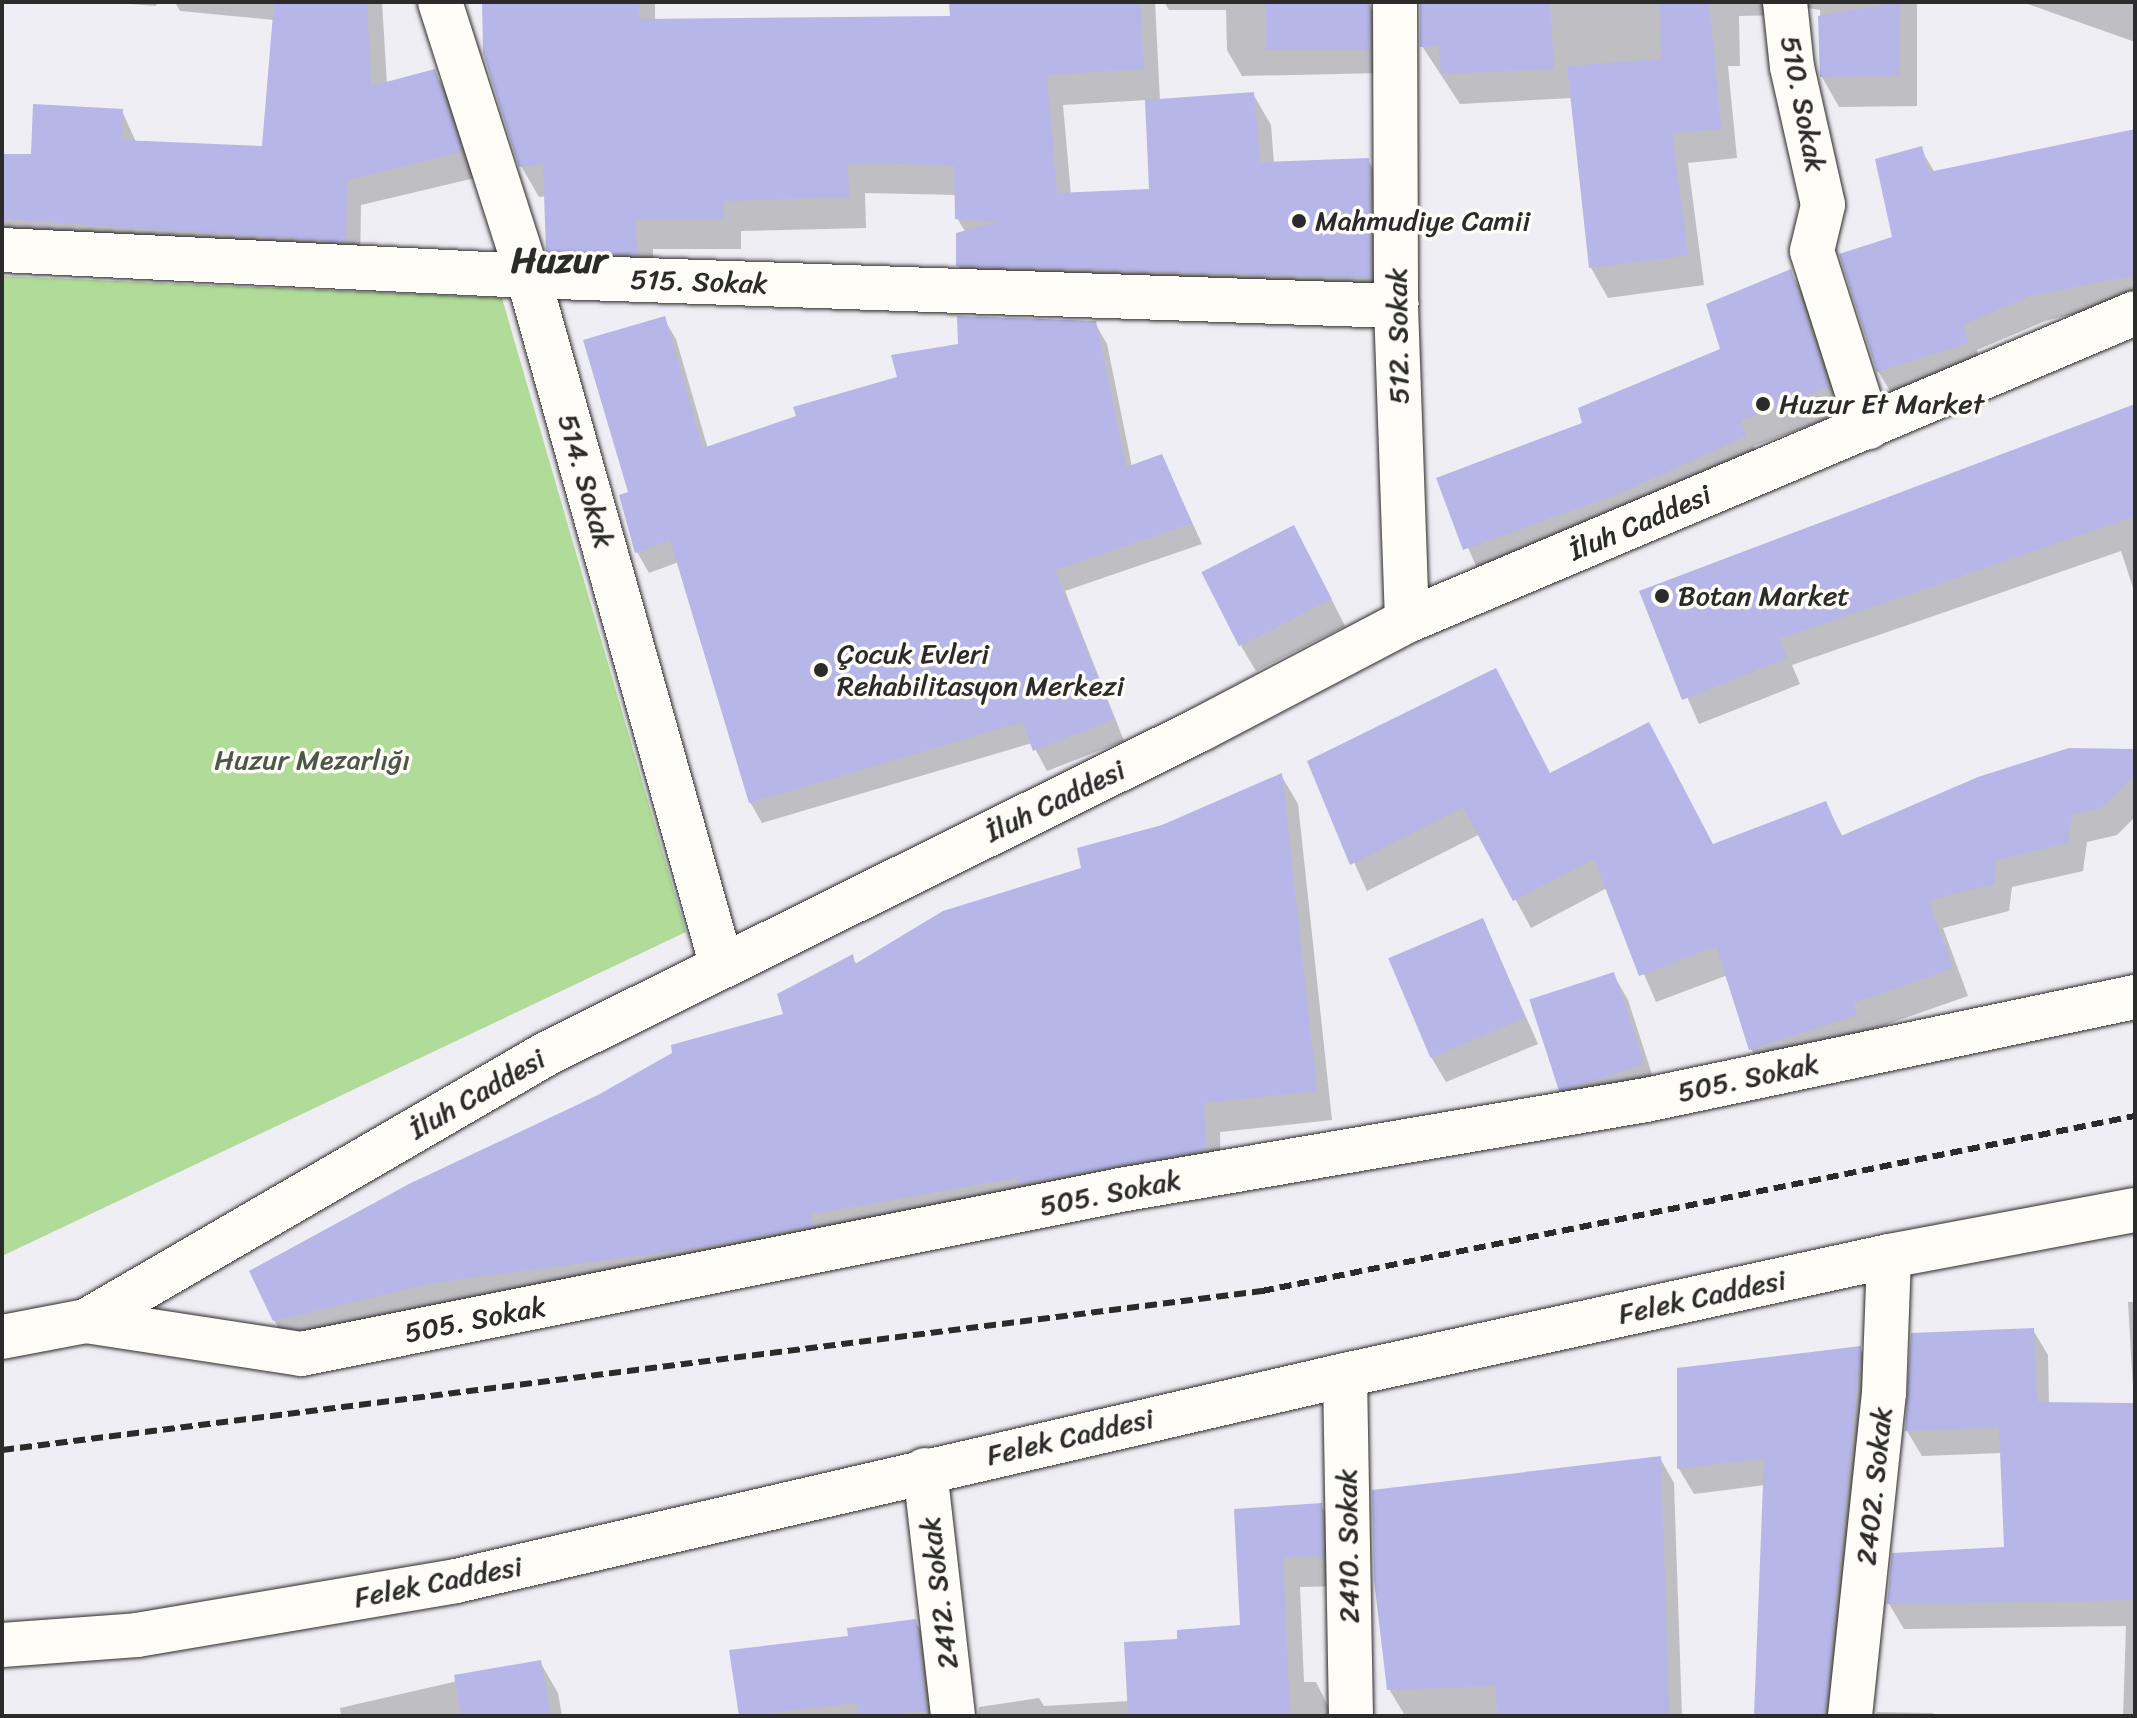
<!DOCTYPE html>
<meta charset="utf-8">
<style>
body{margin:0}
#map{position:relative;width:2137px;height:1718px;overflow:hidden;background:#efeef4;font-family:Sriracha,sans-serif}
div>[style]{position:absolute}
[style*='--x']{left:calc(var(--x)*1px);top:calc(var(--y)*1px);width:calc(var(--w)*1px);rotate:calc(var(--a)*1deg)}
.green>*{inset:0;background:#b1db98}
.shadow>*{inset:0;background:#0003}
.building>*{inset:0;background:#b6b6e8;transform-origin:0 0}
.roads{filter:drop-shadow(0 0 2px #2b2b2b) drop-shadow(0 0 2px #2b2b2b)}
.street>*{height:44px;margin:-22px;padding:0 22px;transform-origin:22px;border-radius:22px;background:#fdfcf7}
.secondary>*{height:44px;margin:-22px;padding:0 22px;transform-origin:22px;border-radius:22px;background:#fdfcf7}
.rail>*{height:6px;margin-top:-3px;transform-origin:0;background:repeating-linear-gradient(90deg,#2b2b2b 0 12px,transparent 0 18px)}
.dots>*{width:22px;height:22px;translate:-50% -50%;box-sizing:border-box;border:4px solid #fdfcf7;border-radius:50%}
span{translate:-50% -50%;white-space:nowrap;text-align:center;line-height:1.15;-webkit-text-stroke:7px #fdfcf7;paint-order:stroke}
.street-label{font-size:28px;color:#2b2b2b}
.poi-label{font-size:28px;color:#2b2b2b}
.left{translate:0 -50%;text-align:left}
.park-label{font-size:28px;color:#4c5746}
.district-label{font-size:36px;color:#2b2b2b;font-weight:700}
.frame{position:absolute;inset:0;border:4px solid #2b2b2b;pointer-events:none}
</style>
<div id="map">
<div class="green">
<i style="clip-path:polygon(2px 276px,502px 298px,686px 932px,2px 1256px)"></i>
</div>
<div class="shadow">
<i style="clip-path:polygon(106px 2px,157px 2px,156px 6px)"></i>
<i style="clip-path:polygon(175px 2px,382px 2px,387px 84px,434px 71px,449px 97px,475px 178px,361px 205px,360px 267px,2px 253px,2px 156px,33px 157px,122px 111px,136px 142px,264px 148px,274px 20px,180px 11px)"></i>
<i style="clip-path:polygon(evenodd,484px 2px,655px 2px,655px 20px,952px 18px,951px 2px,1155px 2px,1160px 101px,1253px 94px,1271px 125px,1274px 164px,1368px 160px,1385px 191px,1387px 308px,976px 296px,958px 265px,966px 233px,957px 218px,957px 195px,865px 193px,866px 228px,741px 231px,741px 249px,653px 249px,654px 285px,566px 282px,548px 251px,546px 196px,539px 197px,521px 166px,484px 2px,1147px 100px,1151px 190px,1071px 195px,1063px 105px,1147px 100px)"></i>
<i style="clip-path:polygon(1164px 2px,1362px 2px,1369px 4px,1384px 30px,1384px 73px,1242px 76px,1227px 50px,1226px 10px,1169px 10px)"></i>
<i style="clip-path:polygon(1422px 2px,1917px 2px,1917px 106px,1839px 107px,1822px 77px,1820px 10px,1801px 7px,1785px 15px,1739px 16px,1740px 66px,1728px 66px,1737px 158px,1688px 163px,1704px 285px,1608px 298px,1591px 268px,1572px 98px,1460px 104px,1422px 46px)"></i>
<i style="clip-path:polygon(2022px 2px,2135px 2px,2135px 42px)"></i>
<i style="clip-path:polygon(2135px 131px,2135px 299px,2045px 321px,1977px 350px,1981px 368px,1893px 396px,1878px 371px,1894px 238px,1921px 149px,1935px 173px)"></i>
<i style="clip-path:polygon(1790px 271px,1805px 297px,1842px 414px,1754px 446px,1759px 463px,1480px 575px,1438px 479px,1584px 424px,1722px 350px)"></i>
<i style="clip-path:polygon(664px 319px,676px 339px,708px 449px,1095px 323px,1107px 344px,1132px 467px,1162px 456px,1202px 544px,1065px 591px,1124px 741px,1047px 771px,1032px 743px,762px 823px,750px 802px,679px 562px,649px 573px,637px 552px,621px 497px,630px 493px)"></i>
<i style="clip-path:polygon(2135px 406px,2135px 594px,2121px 551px,1792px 665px,1800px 684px,1699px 724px,1641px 592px)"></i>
<i style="clip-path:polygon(1308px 553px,1345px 626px,1256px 671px,1241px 646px)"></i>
<i style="clip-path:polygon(2135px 751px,2135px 817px,2117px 835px,2087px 842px,2083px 871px,2012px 887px,2009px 911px,1943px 928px,1968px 996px,1868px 1031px,1767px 1076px,1751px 1049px,1728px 975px,1656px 1002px,1607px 888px,1531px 928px,1480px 834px,1367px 891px,1309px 762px,1551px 775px,1713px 846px,1825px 803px,1843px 837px)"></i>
<i style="clip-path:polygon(1281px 775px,1298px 804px,1332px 1120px,1220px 1132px,1221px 1179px,291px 1349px,274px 1320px,786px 1016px,852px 957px,857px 965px,1083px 869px)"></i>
<i style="clip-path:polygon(1483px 920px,1538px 1044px,1446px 1082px,1431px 1057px)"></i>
<i style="clip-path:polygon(1613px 974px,1628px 1000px,1657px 1090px,1574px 1115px,1559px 1089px)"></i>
<i style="clip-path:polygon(2128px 1302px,2135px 1302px,2135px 1716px,2123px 1716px,2126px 1626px,1904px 1629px,1889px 1604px,2006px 1549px,2002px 1453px,1922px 1456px,1907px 1431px,2033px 1330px,2048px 1355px,2049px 1404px,2134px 1405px)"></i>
<i style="clip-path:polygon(1860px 1348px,1874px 1374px,1841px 1716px,1756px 1716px,1765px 1485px,1694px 1494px,1679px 1469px,1679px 1370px)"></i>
<i style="clip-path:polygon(1660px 1458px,1674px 1483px,1682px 1716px,1404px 1714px,1389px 1689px)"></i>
<i style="clip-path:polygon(1321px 1505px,1339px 1536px,1340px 1586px,1300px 1587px,1304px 1682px,1316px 1682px,1333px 1716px,978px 1716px,979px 1707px,1039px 1698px,1044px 1706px,1129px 1701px,1179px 1641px,1242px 1627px,1236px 1511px)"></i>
<i style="clip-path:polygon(915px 1621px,933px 1652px,941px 1716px,741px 1716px,731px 1652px,850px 1637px)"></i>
<i style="clip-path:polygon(540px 1662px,558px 1693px,562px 1716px,341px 1716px,340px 1708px)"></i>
<i style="clip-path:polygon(1877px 1712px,1933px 1713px,1935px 1716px,1876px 1716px)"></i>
</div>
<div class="building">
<i style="clip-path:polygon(274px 2px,367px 2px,371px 86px,435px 69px,462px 152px,347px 180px,346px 242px,2px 219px,2px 154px,31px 154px,33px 104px,123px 109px,121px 140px,262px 146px)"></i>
<i style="clip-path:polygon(482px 2px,639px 2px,639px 19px,950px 16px,949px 2px,1140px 2px,1144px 69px,1047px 75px,1057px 193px,1149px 189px,1145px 100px,1254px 92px,1260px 162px,1369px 158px,1371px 278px,956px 266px,956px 233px,997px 222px,955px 219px,954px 165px,848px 163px,849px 197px,724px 201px,724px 219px,636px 219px,637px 255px,546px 252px,543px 164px,519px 167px,483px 53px)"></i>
<i style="left:1265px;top:2px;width:105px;height:48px"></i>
<i style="clip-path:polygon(1420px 2px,1550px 2px,1554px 69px,1441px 74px,1439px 46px,1420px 47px)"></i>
<i style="clip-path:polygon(1660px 2px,1709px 2px,1721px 129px,1672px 133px,1688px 255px,1589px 268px,1567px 66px,1661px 59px)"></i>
<i style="clip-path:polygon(1900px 2px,1900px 76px,1820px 77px,1818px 16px)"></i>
<i style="clip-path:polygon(2135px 129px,2135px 275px,2030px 296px,1964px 324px,1968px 343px,1877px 372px,1839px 254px,1892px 237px,1875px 159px,1922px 146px,1929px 172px)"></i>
<i style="clip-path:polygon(1791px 269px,1829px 387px,1741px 420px,1746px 436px,1620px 493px,1463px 550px,1436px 478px,1582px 423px,1578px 408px,1720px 349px,1706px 304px)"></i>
<i style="clip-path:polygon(665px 316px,703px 448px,796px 416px,793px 407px,897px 377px,891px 355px,958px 344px,957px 316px,1096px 321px,1126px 467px,1162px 454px,1192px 523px,1055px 570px,1114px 719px,1033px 751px,1022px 722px,749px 803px,670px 540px,635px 553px,619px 495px,628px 492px,583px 340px)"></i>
<i style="clip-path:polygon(2135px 404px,2135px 516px,1779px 639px,1787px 658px,1682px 700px,1639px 591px)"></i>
<i style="left:1294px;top:525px;width:83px;height:104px;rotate:63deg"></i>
<i style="clip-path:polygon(1496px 668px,1550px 773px,1649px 722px,1713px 844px,1826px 801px,1841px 836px,1978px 777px,2069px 748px,2135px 749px,2135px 775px,2101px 808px,2072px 815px,2068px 843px,1997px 860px,1994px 884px,1929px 900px,1953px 968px,1854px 1003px,1857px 1015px,1749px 1050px,1716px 946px,1639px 976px,1594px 859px,1513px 901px,1463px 807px,1350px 865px,1307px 761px)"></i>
<i style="clip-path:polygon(1282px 773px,1317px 1091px,1204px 1103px,1206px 1150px,1027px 1183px,1017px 1184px,1017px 1178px,811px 1214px,813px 1226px,711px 1246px,432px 1283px,273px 1321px,249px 1271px,409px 1184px,598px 1095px,672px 1053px,671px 1045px,783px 1014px,777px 994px,853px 954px,855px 964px,943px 911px,1081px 868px,1077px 848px,1162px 825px)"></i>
<i style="left:1483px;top:918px;width:108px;height:103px;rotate:67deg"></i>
<i style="left:1614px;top:972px;width:97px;height:89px;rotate:72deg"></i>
<i style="clip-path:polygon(2034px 1328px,2037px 1402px,2135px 1403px,2135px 1600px,1887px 1604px,1892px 1553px,2004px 1547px,1999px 1427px,1905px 1431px,1911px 1333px)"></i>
<i style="clip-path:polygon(1861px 1346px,1825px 1716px,1754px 1716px,1764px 1458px,1677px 1469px,1677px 1368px)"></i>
<i style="clip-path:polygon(1661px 1456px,1669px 1716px,1497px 1716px,1496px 1686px,1387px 1690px,1374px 1580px,1372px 1490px)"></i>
<i style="clip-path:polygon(1322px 1503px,1323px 1556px,1283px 1557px,1290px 1716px,1128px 1716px,1124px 1642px,1177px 1639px,1177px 1630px,1240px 1625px,1234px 1509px)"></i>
<i style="clip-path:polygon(916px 1619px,927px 1711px,858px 1716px,856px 1703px,739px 1716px,729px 1650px,848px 1636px,847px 1628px)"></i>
<i style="clip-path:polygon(541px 1660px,551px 1716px,461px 1716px,454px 1675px)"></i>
</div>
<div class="roads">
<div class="street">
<i style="--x:440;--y:2;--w:288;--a:72.2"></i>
<i style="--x:528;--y:276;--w:714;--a:74.31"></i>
<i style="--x:1395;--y:2;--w:304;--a:89.8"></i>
<i style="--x:1396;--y:306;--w:315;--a:88"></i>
<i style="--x:1785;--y:2;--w:65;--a:83.9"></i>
<i style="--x:1792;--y:67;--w:141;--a:77.3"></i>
<i style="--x:1823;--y:205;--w:47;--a:103.4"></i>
<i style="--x:1812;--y:251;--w:185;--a:72.3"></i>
<i style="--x:2;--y:250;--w:527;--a:2.83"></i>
<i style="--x:528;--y:276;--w:869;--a:1.98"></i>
<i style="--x:86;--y:1321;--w:218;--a:8.7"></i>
<i style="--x:301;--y:1354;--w:835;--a:-11.32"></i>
<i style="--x:1120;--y:1190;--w:534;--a:-9.71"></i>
<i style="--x:1646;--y:1100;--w:500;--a:-11.9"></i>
<i style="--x:1345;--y:1375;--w:341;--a:89"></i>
<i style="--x:925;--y:1470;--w:248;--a:83.5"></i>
<i style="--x:1850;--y:1716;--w:325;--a:-84"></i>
<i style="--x:1884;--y:1393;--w:137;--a:-87.9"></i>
</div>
<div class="secondary">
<i style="--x:2;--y:1337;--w:86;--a:-10.8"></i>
<i style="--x:86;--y:1321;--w:532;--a:-30.13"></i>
<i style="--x:546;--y:1054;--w:731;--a:-26.39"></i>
<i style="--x:1201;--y:729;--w:233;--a:-27.7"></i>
<i style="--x:1407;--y:621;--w:790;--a:-22.93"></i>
<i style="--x:2;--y:1645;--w:135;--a:-4.2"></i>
<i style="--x:137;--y:1635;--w:324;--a:-9.6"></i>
<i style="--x:456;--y:1581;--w:913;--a:-13.05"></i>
<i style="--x:1345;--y:1375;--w:557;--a:-12.34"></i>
<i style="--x:1889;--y:1256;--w:250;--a:-10.6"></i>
</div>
</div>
<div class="rail">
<i style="--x:2;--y:1450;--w:1270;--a:-7.19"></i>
<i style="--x:1262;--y:1291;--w:890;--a:-11.34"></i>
</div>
<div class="dots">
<i style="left:1299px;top:221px;background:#2b2b2b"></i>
<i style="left:1763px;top:404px;background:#2b2b2b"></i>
<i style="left:1662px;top:596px;background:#2b2b2b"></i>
<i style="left:821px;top:670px;background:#2b2b2b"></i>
</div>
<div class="street-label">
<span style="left:1803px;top:104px;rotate:79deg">510. Sokak</span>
<span style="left:699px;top:282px;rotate:2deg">515. Sokak</span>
<span style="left:1398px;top:336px;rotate:-91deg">512. Sokak</span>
<span style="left:586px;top:481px;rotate:74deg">514. Sokak</span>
<span style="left:1640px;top:523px;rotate:-23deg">İluh Caddesi</span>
<span style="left:1055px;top:801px;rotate:-26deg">İluh Caddesi</span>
<span style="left:1748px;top:1078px;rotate:-12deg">505. Sokak</span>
<span style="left:477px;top:1094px;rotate:-30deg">İluh Caddesi</span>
<span style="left:1110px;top:1193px;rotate:-11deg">505. Sokak</span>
<span style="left:1702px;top:1297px;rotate:-12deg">Felek Caddesi</span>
<span style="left:475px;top:1320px;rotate:-11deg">505. Sokak</span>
<span style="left:1070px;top:1437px;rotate:-13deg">Felek Caddesi</span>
<span style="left:1874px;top:1486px;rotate:-84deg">2402. Sokak</span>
<span style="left:1348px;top:1546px;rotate:-91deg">2410. Sokak</span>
<span style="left:438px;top:1582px;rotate:-11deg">Felek Caddesi</span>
<span style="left:939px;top:1593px;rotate:-97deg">2412. Sokak</span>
</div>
<div class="poi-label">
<span class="left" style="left:1315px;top:221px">Mahmudiye Camii</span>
<span class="left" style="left:1779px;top:404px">Huzur Et Market</span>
<span class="left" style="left:1678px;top:596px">Botan Market</span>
<span class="left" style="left:837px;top:670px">Çocuk Evleri<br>Rehabilitasyon Merkezi</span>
</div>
<div class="park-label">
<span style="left:312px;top:760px">Huzur Mezarlığı</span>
</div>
<div class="district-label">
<span style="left:559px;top:261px">Huzur</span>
</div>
<div class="frame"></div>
</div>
